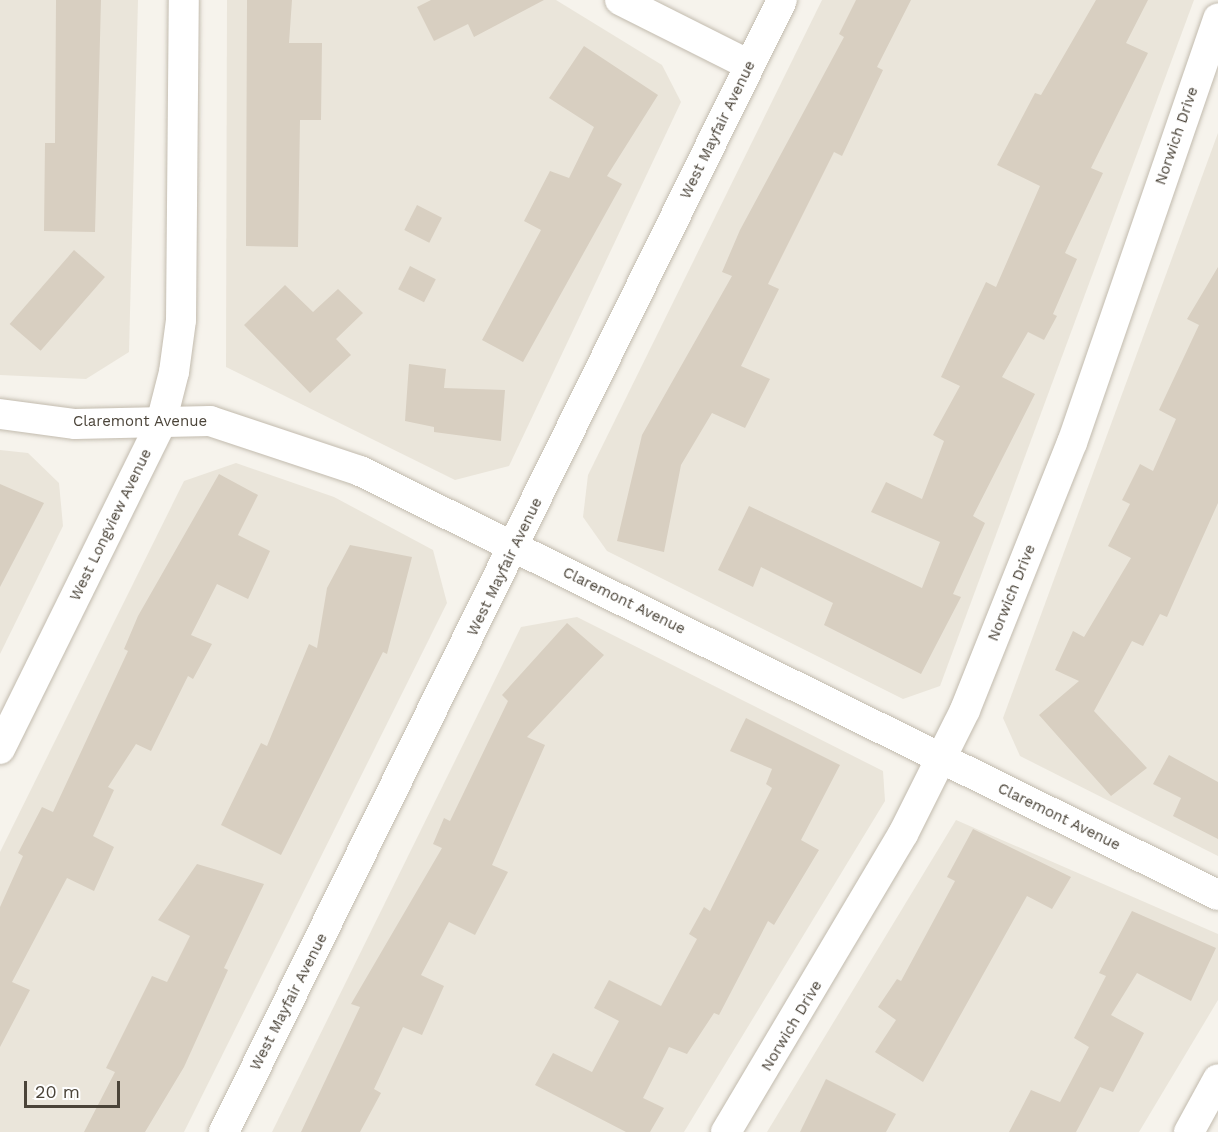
<!DOCTYPE html>
<style>
body{margin:0}
#map{position:relative;width:1218px;height:1132px;overflow:hidden;background:#f6f3ec;font-family:"Work Sans",sans-serif}
div>[style]{position:absolute}
[style*='--x']{left:calc(var(--x)*1px);top:calc(var(--y)*1px);width:calc(var(--w)*1px);rotate:calc(var(--a)*1deg)}
.residential>*{inset:0;background:#eae5da}
.building>*{inset:0;background:#d8cfc1;transform-origin:0 0}
.roads{filter:drop-shadow(0 0 2px #c2bbae) drop-shadow(0 0 2px #c2bbae)}
.street>*{height:30px;margin:-15px;padding:0 15px;transform-origin:15px;border-radius:15px;background:#fff}
span{translate:-50% -50%;white-space:nowrap;text-align:center;line-height:1.15;-webkit-text-stroke:4.5px #fff;paint-order:stroke}
.street-label{font-size:15px;color:#4b4439}
.scale{position:absolute;left:24px;top:1081px;width:96px;height:27px;box-sizing:border-box;border:3px solid #4b4439;border-top:0;padding-left:8px;font-size:18px;line-height:21px;white-space:nowrap;color:#4b4439;-webkit-text-stroke:4px #fff;paint-order:stroke}
</style>
<div id="map">
<div class="residential">
<i style="clip-path:polygon(0 0,138px 0,129px 352px,86px 379px,0 375px)"></i>
<i style="clip-path:polygon(227px 0,556px 0,662px 65px,681px 102px,509px 466px,455px 480px,226px 367px)"></i>
<i style="clip-path:polygon(822px 0,1194px 0,940px 686px,903px 699px,607px 551px,583px 517px,588px 475px)"></i>
<i style="clip-path:polygon(1218px 133px,1218px 856px,1020px 756px,1003px 718px)"></i>
<i style="clip-path:polygon(0 450px,28px 453px,59px 483px,63px 526px,0 654px)"></i>
<i style="clip-path:polygon(236px 463px,334px 497px,433px 550px,447px 603px,184px 1132px,0 1132px,0 852px,184px 481px)"></i>
<i style="clip-path:polygon(577px 617px,883px 771px,885px 801px,684px 1132px,272px 1132px,521px 627px)"></i>
<i style="clip-path:polygon(956px 820px,1218px 934px,1218px 1000px,1139px 1132px,767px 1132px)"></i>
</div>
<div class="building">
<i style="clip-path:polygon(56px 0,101px 0,95px 232px,44px 231px,45px 143px,55px 143px)"></i>
<i style="clip-path:polygon(247px 0,292px 0,289px 43px,322px 43px,321px 120px,300px 120px,298px 247px,246px 246px)"></i>
<i style="clip-path:polygon(431px 0,544px 0,474px 37px,468px 24px,434px 41px,417px 7px)"></i>
<i style="clip-path:polygon(856px 0,911px 0,877px 67px,883px 70px,842px 156px,834px 152px,768px 284px,779px 289px,741px 366px,770px 379px,745px 428px,712px 413px,681px 465px,664px 552px,617px 541px,642px 435px,732px 276px,722px 272px,740px 230px,844px 37px,839px 34px)"></i>
<i style="clip-path:polygon(1096px 0,1148px 0,1126px 43px,1148px 53px,1091px 168px,1103px 173px,1065px 253px,1077px 259px,1053px 314px,1057px 316px,1044px 340px,1028px 332px,1002px 377px,1035px 394px,973px 516px,985px 523px,953px 594px,961px 597px,921px 674px,824px 625px,833px 603px,761px 567px,753px 587px,718px 570px,749px 506px,922px 588px,940px 542px,871px 512px,886px 482px,922px 499px,944px 441px,933px 435px,960px 386px,941px 377px,986px 282px,996px 287px,1040px 186px,997px 165px,1035px 93px,1041px 95px)"></i>
<i style="clip-path:polygon(584px 46px,658px 95px,607px 176px,622px 184px,523px 362px,482px 340px,541px 230px,524px 221px,550px 171px,569px 178px,594px 127px,549px 98px)"></i>
<i style="left:417px;top:205px;width:28px;height:28px;rotate:27deg"></i>
<i style="left:74px;top:250px;width:41px;height:98px;rotate:41deg"></i>
<i style="left:410px;top:266px;width:29px;height:26px;rotate:27deg"></i>
<i style="clip-path:polygon(1218px 267px,1218px 503px,1167px 617px,1160px 614px,1143px 646px,1132px 641px,1094px 711px,1147px 768px,1111px 796px,1039px 715px,1079px 681px,1055px 670px,1073px 631px,1084px 637px,1131px 558px,1108px 546px,1130px 504px,1122px 500px,1140px 464px,1153px 471px,1176px 419px,1159px 410px,1199px 325px,1187px 319px)"></i>
<i style="clip-path:polygon(285px 285px,313px 312px,338px 289px,363px 313px,336px 339px,351px 355px,310px 393px,244px 325px)"></i>
<i style="clip-path:polygon(409px 364px,446px 369px,444px 388px,505px 390px,501px 441px,434px 432px,434px 427px,405px 421px)"></i>
<i style="clip-path:polygon(219px 474px,258px 495px,238px 535px,270px 551px,248px 599px,217px 584px,191px 635px,212px 644px,193px 679px,188px 676px,151px 751px,136px 744px,108px 787px,114px 790px,93px 836px,114px 847px,94px 891px,67px 878px,12px 982px,30px 990px,0 1047px,0 907px,23px 856px,18px 853px,42px 807px,53px 812px,128px 651px,124px 649px,138px 616px)"></i>
<i style="clip-path:polygon(0 484px,44px 503px,0 587px)"></i>
<i style="clip-path:polygon(350px 545px,412px 557px,387px 654px,383px 652px,281px 855px,221px 825px,261px 743px,267px 746px,309px 644px,317px 648px,327px 588px)"></i>
<i style="clip-path:polygon(567px 623px,604px 655px,527px 737px,545px 745px,492px 865px,508px 872px,475px 935px,449px 922px,421px 975px,444px 986px,422px 1035px,403px 1027px,374px 1089px,381px 1093px,360px 1132px,301px 1132px,360px 1007px,351px 1004px,442px 848px,433px 844px,444px 818px,450px 821px,508px 701px,502px 695px)"></i>
<i style="clip-path:polygon(746px 718px,840px 765px,801px 840px,819px 850px,774px 925px,768px 921px,719px 1015px,714px 1013px,687px 1054px,669px 1047px,643px 1098px,664px 1108px,650px 1132px,626px 1132px,535px 1085px,553px 1053px,592px 1072px,619px 1021px,594px 1008px,609px 980px,661px 1006px,697px 939px,689px 934px,704px 907px,710px 911px,772px 788px,766px 784px,772px 769px,730px 751px)"></i>
<i style="clip-path:polygon(1169px 755px,1218px 782px,1218px 839px,1173px 816px,1181px 798px,1153px 784px)"></i>
<i style="clip-path:polygon(973px 829px,1071px 877px,1052px 909px,1027px 896px,923px 1082px,875px 1052px,896px 1020px,878px 1007px,897px 979px,901px 981px,955px 881px,947px 877px)"></i>
<i style="clip-path:polygon(197px 864px,264px 884px,224px 968px,228px 970px,184px 1067px,145px 1132px,84px 1132px,115px 1072px,106px 1068px,152px 976px,167px 982px,190px 936px,158px 920px)"></i>
<i style="clip-path:polygon(1132px 911px,1216px 948px,1191px 1001px,1137px 973px,1111px 1015px,1144px 1033px,1113px 1092px,1100px 1087px,1076px 1132px,1009px 1132px,1031px 1090px,1060px 1102px,1089px 1047px,1074px 1038px,1106px 976px,1099px 973px)"></i>
<i style="clip-path:polygon(826px 1079px,896px 1114px,886px 1132px,800px 1132px)"></i>
</div>
<div class="roads">
<div class="street">
<i style="--x:620;--y:0;--w:144;--a:26.7"></i>
<i style="--x:0;--y:414;--w:76;--a:7.6"></i>
<i style="--x:75;--y:424;--w:135;--a:-1.3"></i>
<i style="--x:210;--y:421;--w:158;--a:18.4"></i>
<i style="--x:360;--y:471;--w:957;--a:26.3"></i>
<i style="--x:0;--y:749;--w:364;--a:-63.7"></i>
<i style="--x:161;--y:423;--w:53;--a:-75.7"></i>
<i style="--x:174;--y:372;--w:52;--a:-82.3"></i>
<i style="--x:181;--y:320;--w:320;--a:-89.5"></i>
<i style="--x:224;--y:1132;--w:1262;--a:-63.76"></i>
<i style="--x:726;--y:1132;--w:347;--a:-59.3"></i>
<i style="--x:903;--y:834;--w:139;--a:-63.4"></i>
<i style="--x:965;--y:710;--w:288;--a:-68.2"></i>
<i style="--x:1072;--y:443;--w:449;--a:-71"></i>
<i style="--x:1189;--y:1132;--w:60;--a:-61.3"></i>
</div>
</div>
<div class="street-label">
<span style="left:718px;top:130px;rotate:-64deg">West Mayfair Avenue</span>
<span style="left:1177px;top:136px;rotate:-71deg">Norwich Drive</span>
<span style="left:140px;top:422px">Claremont Avenue</span>
<span style="left:111px;top:525px;rotate:-64deg">West Longview Avenue</span>
<span style="left:505px;top:567px;rotate:-64deg">West Mayfair Avenue</span>
<span style="left:1012px;top:593px;rotate:-68deg">Norwich Drive</span>
<span style="left:624px;top:601px;rotate:26deg">Claremont Avenue</span>
<span style="left:1059px;top:817px;rotate:26deg">Claremont Avenue</span>
<span style="left:289px;top:1002px;rotate:-63deg">West Mayfair Avenue</span>
<span style="left:792px;top:1026px;rotate:-59deg">Norwich Drive</span>
</div>
<div class="scale">20 m</div>
</div>
